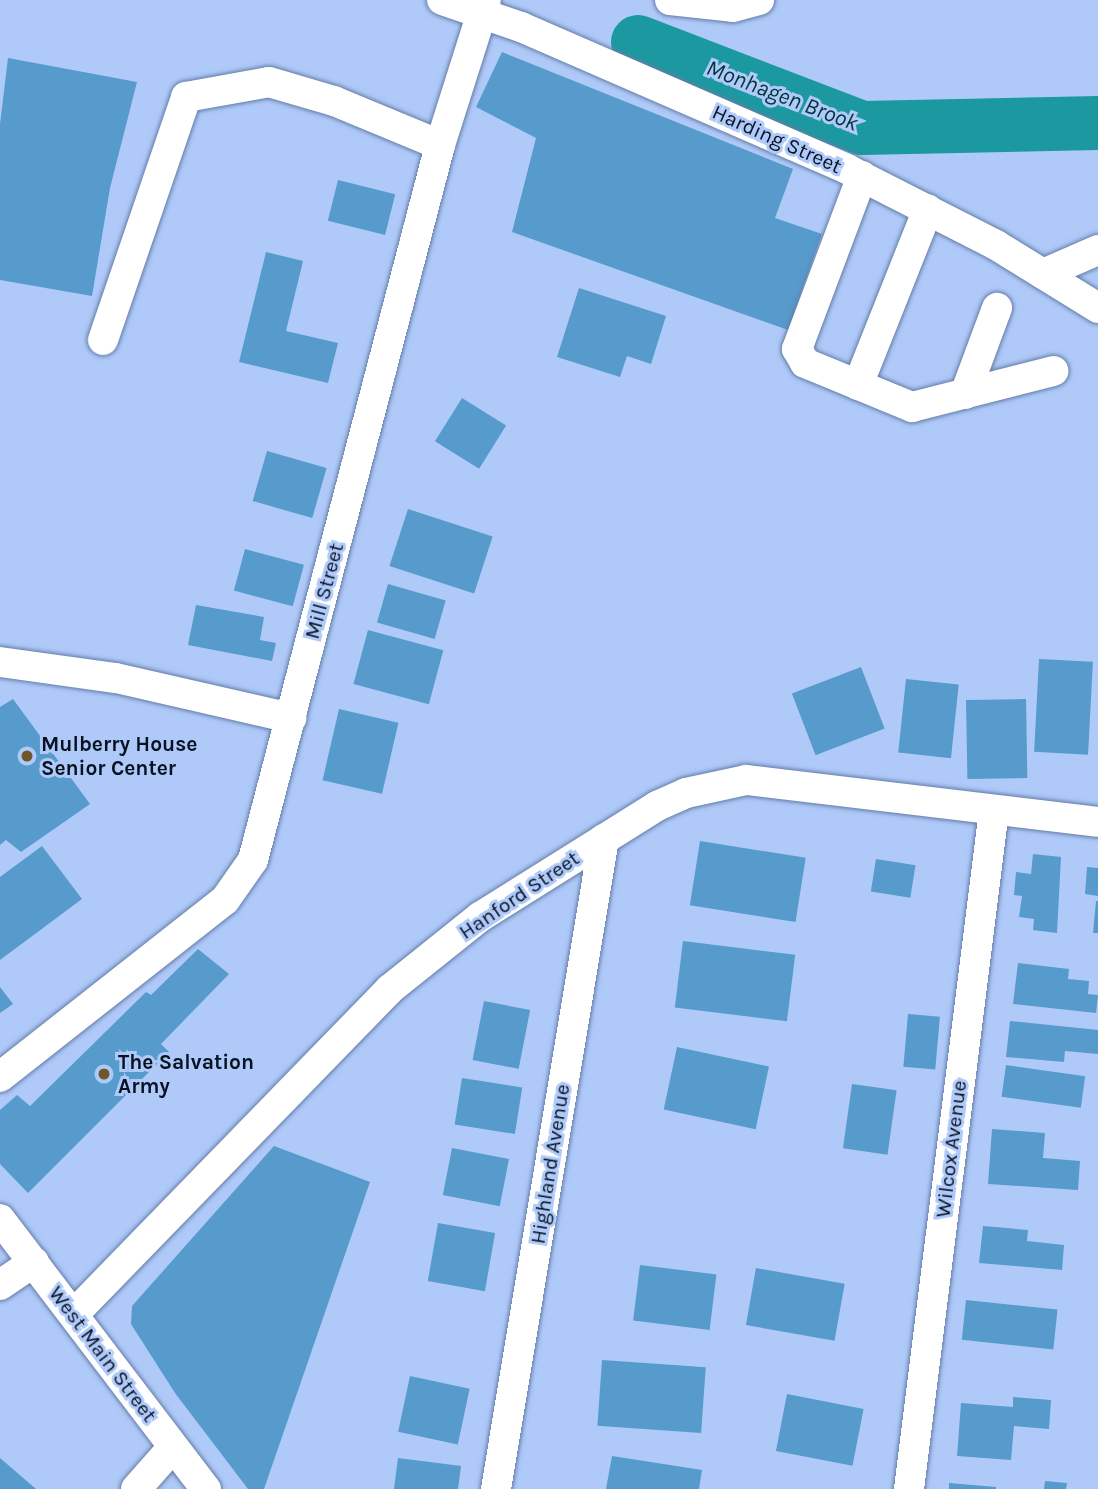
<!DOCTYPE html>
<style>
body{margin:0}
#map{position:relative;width:1098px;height:1489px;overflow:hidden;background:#afcaf9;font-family:Karla,sans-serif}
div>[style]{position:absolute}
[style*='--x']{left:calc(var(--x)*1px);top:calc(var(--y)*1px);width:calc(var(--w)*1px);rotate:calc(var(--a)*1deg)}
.river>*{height:54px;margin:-27px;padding:0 27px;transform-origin:27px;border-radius:27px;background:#1c99a0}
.building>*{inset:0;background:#569bcb;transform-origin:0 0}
.roads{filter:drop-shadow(0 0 2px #647ca8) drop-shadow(0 0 2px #647ca8)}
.minor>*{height:30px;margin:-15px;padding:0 15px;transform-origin:15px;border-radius:15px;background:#fff}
.dots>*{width:19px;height:19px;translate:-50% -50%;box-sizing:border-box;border:4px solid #afcaf9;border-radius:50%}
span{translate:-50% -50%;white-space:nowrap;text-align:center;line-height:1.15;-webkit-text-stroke:6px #afcaf9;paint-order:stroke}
.street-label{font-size:21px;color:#091222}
.poi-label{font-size:21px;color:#091222;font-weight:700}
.left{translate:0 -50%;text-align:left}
.water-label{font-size:23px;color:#003639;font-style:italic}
</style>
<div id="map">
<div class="river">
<i style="--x:638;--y:42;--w:240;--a:21"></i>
<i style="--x:862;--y:128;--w:236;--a:-1.2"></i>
</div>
<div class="building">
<i style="clip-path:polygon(502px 52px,793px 169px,775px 218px,822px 234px,788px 330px,512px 232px,536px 138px,476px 107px)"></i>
<i style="clip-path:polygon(8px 58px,137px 82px,110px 188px,92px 296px,0 280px,0 124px)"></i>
<i style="left:338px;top:180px;width:59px;height:42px;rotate:14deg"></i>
<i style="clip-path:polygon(266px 252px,303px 261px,286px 331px,338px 343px,328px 383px,239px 362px)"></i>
<i style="clip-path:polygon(579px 288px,666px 316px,651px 364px,627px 356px,620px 377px,557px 357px)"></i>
<i style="left:462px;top:398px;width:52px;height:51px;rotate:32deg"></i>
<i style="left:267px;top:451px;width:62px;height:52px;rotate:16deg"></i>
<i style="left:408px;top:509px;width:89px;height:60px;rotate:18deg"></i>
<i style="left:245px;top:549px;width:61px;height:43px;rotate:15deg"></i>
<i style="left:388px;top:584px;width:60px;height:40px;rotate:16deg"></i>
<i style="clip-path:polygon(196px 605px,264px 617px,260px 640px,276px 643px,272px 661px,188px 645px)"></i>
<i style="left:368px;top:630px;width:78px;height:56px;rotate:15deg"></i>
<i style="left:1039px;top:659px;width:54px;height:93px;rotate:3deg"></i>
<i style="left:861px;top:667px;width:66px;height:74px;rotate:69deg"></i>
<i style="left:906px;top:679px;width:53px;height:74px;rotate:6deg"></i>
<i style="clip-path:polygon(13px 699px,90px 804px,21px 852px,6px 840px,0 845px,0 707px)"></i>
<i style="left:1026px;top:699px;width:79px;height:60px;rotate:89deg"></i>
<i style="left:339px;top:709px;width:61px;height:73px;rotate:13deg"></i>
<i style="left:700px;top:841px;width:107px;height:65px;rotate:9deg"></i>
<i style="clip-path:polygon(42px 846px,82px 899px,0 960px,0 877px)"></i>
<i style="clip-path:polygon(1033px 854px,1061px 857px,1057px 933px,1033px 930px,1034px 919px,1019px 917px,1022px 896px,1014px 895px,1016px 872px,1031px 874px)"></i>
<i style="left:876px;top:859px;width:40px;height:33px;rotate:9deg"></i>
<i style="clip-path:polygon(1087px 867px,1098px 868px,1098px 896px,1085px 894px)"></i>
<i style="clip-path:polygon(1096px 901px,1098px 901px,1098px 933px,1093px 933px)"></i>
<i style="left:683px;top:941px;width:113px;height:67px;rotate:7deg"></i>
<i style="clip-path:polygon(198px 949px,229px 974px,161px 1044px,169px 1052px,28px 1193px,0 1164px,0 1110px,17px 1095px,30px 1106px,146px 992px,151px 995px)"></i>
<i style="clip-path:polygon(1018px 963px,1069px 969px,1068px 979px,1089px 981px,1088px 994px,1098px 995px,1096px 1013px,1013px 1004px)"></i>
<i style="clip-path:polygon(0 987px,13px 1004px,0 1013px)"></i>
<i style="left:484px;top:1001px;width:47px;height:60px;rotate:11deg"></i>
<i style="left:908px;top:1014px;width:32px;height:53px;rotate:5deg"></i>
<i style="clip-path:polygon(1010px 1021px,1098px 1030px,1098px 1054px,1065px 1051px,1064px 1062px,1006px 1057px)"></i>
<i style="left:677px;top:1047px;width:94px;height:64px;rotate:12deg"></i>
<i style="left:1006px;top:1065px;width:80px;height:32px;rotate:8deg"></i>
<i style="left:462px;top:1078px;width:61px;height:47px;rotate:9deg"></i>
<i style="left:852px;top:1084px;width:45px;height:65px;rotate:8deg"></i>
<i style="clip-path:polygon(992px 1129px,1045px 1133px,1043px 1158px,1080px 1161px,1078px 1190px,988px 1184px)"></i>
<i style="clip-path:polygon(274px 1146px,370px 1182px,264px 1489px,248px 1489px,175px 1393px,131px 1324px,132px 1306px)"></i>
<i style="left:452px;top:1148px;width:58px;height:48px;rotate:11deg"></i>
<i style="left:438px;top:1223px;width:58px;height:59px;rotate:10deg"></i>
<i style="clip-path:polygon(983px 1226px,1028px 1230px,1027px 1241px,1064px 1245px,1062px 1270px,979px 1263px)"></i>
<i style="left:640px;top:1265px;width:77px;height:56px;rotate:7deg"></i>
<i style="left:756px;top:1268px;width:90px;height:58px;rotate:10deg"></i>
<i style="left:966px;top:1300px;width:92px;height:40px;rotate:6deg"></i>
<i style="left:602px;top:1360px;width:104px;height:66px;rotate:4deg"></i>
<i style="left:410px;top:1376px;width:61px;height:57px;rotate:12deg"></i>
<i style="left:787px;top:1394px;width:78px;height:58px;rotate:11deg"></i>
<i style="clip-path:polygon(1013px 1397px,1051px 1400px,1049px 1429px,1014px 1426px,1011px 1460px,957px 1456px,961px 1403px,1013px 1407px)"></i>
<i style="clip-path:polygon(612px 1456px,702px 1470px,699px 1489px,606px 1489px)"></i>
<i style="clip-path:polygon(0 1458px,36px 1489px,0 1489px)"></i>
<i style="clip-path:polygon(398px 1458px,461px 1466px,458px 1489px,394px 1489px)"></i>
<i style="clip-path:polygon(1045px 1481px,1067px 1483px,1066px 1489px,1044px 1489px)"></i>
<i style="clip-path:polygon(949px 1483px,996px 1487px,996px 1489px,949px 1489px)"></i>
</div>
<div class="roads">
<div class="minor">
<i style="--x:442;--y:0;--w:83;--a:18.9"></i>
<i style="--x:521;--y:27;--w:356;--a:23.5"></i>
<i style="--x:847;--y:169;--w:167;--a:27"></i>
<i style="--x:996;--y:245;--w:120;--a:31.7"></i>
<i style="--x:670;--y:0;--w:63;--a:6.3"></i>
<i style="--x:733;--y:7;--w:27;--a:-15"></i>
<i style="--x:862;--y:176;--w:185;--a:110.6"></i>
<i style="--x:797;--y:349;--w:16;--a:60"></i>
<i style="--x:805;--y:363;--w:116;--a:22.4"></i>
<i style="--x:912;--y:407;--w:146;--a:-14.3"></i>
<i style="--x:1043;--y:274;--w:60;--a:-23.6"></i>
<i style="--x:103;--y:340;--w:257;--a:-71.1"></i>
<i style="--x:186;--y:97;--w:84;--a:-10.2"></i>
<i style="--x:269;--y:82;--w:68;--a:16.3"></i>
<i style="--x:334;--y:101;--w:115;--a:22.5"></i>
<i style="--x:858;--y:385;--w:189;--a:-68.3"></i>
<i style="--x:965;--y:394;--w:92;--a:-69.6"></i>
<i style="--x:0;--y:662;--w:117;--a:7.9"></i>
<i style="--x:116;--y:678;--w:180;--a:12.9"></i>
<i style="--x:0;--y:1077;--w:286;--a:-38.2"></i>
<i style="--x:225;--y:900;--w:49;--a:-55"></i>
<i style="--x:253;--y:860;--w:739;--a:-75.34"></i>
<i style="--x:440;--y:145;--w:152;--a:-72.4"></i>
<i style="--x:0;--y:1219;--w:340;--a:52.7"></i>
<i style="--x:0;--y:1285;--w:41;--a:-34.1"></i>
<i style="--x:74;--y:1314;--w:453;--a:-45.8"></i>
<i style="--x:390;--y:989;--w:115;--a:-38.7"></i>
<i style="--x:480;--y:917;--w:209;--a:-32.1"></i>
<i style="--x:657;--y:806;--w:32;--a:-24"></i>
<i style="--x:686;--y:793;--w:61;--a:-12.2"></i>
<i style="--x:746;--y:780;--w:354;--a:6.8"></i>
<i style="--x:136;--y:1489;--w:56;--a:-48.6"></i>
<i style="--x:496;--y:1489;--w:659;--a:-80.57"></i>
<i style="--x:909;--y:1489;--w:684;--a:-82.86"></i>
</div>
</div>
<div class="dots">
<i style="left:27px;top:756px;background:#705728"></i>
<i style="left:104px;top:1074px;background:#705728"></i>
</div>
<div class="street-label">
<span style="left:777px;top:139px;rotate:24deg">Harding Street</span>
<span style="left:324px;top:591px;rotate:-75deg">Mill Street</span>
<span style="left:519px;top:895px;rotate:-34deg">Hanford Street</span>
<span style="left:951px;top:1149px;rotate:-83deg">Wilcox Avenue</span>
<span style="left:550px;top:1164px;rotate:-81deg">Highland Avenue</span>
<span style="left:103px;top:1354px;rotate:53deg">West Main Street</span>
</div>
<div class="poi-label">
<span class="left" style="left:41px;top:756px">Mulberry House<br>Senior Center</span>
<span class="left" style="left:118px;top:1074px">The Salvation<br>Army</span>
</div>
<div class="water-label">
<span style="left:782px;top:96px;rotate:21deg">Monhagen Brook</span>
</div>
</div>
